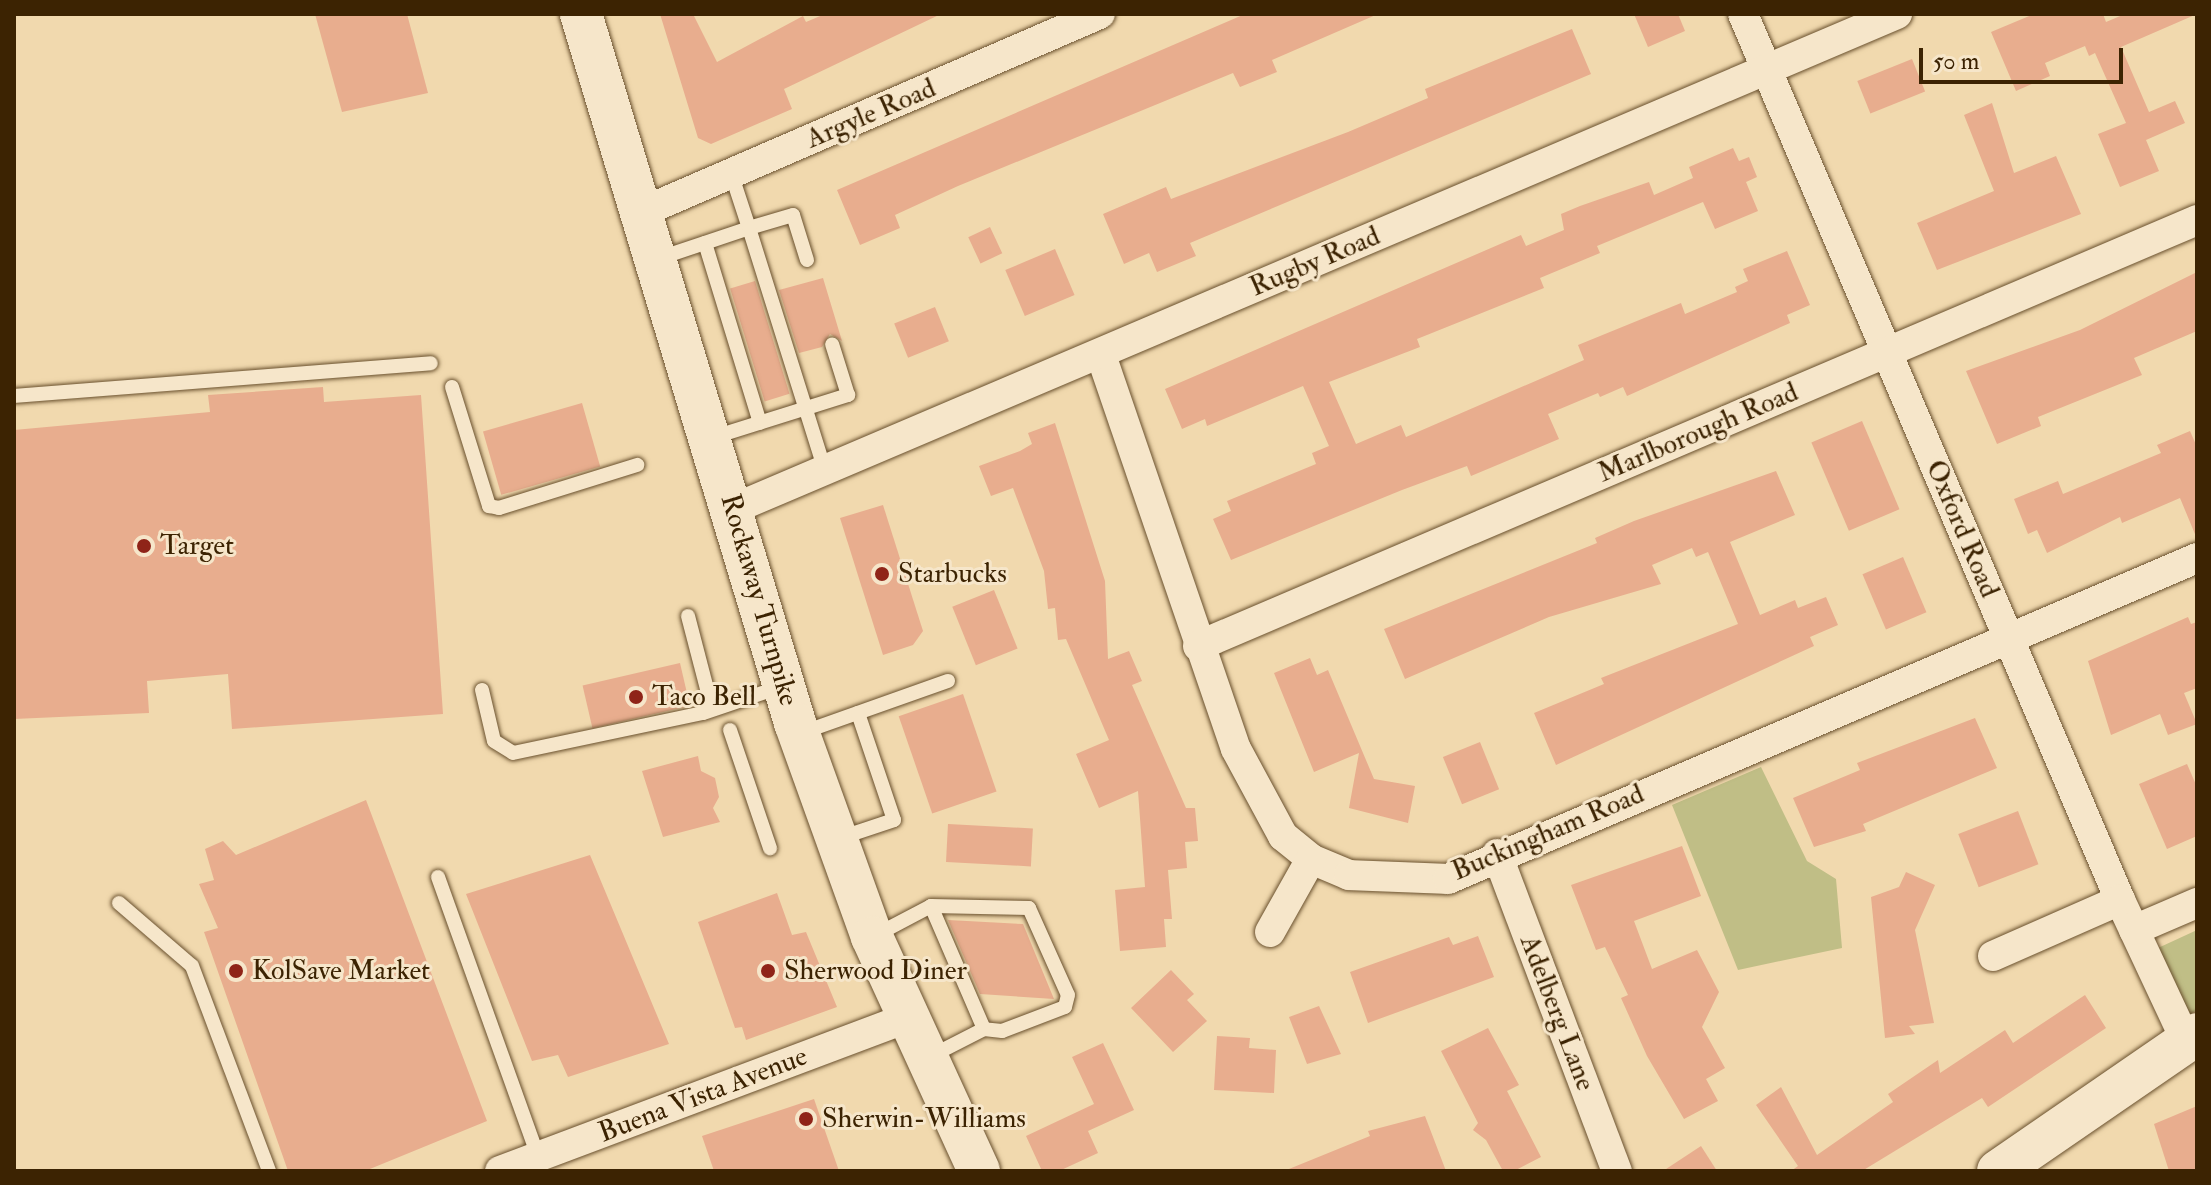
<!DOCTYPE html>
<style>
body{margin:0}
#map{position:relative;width:2211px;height:1185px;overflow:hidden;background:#f1d9ae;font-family:"IM FELL Double Pica",serif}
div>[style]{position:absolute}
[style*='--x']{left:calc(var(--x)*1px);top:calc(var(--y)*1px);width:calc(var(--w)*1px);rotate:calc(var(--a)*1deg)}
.green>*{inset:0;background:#c0be86}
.building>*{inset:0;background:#e8ad8e;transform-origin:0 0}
.roads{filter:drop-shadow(0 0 2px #69502d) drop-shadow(0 0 2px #69502d)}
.lane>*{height:14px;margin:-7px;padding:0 7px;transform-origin:7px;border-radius:7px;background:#f6e6ca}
.street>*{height:30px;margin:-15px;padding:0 15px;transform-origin:15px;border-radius:15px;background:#f6e6ca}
.secondary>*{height:42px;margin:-21px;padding:0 21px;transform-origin:21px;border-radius:21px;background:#f6e6ca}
.dots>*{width:22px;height:22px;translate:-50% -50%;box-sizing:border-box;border:4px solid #f6e6ca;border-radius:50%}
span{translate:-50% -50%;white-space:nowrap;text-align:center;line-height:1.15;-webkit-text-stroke:6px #f6e6ca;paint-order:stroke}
.street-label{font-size:28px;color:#3c2302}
.poi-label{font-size:28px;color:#3c2302}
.left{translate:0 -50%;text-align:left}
.frame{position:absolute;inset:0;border:16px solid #3c2302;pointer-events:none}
.scale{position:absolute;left:1919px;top:48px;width:204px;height:36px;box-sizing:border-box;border:4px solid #3c2302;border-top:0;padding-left:10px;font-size:24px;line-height:28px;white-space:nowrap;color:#3c2302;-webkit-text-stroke:6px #f6e6ca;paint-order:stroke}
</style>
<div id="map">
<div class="green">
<i style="clip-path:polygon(1761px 767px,1807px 861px,1836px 879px,1842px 948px,1738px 970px,1672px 805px)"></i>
<i style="clip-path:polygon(2197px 930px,2197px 1010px,2189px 1015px,2158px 948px)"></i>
</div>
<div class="building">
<i style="clip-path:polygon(315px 14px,407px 14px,428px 93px,342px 112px)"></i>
<i style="clip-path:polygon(660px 14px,693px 14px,717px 62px,803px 16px,806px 22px,825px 14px,941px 14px,784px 89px,792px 109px,711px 144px,698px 138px)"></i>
<i style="clip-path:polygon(1245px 14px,1378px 14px,1272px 60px,1277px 72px,1240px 87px,1233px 73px,958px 186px,895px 215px,900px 228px,860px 245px,837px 190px)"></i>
<i style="clip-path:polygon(1634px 14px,1678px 14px,1685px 31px,1648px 47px)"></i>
<i style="clip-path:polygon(2034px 14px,2103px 14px,2106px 22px,2125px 14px,2197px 14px,2121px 47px,2149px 112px,2175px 101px,2185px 123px,2146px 140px,2159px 171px,2120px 187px,2098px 134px,2126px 123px,2095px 53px,2089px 56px,2085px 46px,2045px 63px,2050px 76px,2016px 91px,1991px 32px)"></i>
<i style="clip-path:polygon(1572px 29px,1591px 74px,1190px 243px,1196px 256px,1157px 272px,1149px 253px,1124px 264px,1103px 214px,1166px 187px,1171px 199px,1348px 132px,1428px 98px,1425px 89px)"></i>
<i style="left:1912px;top:59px;width:35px;height:59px;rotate:68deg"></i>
<i style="clip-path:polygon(1992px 103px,2014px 173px,2056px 156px,2081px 214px,1937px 270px,1917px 223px,1994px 191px,1964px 115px)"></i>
<i style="clip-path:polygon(1733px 148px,1739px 161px,1749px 157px,1757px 177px,1746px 182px,1758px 211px,1715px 229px,1703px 202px,1597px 246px,1600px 253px,1540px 278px,1544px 288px,1417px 339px,1420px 347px,1329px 382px,1356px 444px,1401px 425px,1406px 437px,1584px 360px,1578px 345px,1681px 303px,1685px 314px,1737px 292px,1735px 287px,1748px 281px,1743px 269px,1787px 251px,1810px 305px,1787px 315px,1790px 323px,1627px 396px,1623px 387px,1600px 397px,1598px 393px,1548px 414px,1559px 439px,1471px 476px,1467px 466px,1402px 490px,1231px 560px,1213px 519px,1231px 511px,1227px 501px,1316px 464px,1312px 453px,1329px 446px,1303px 386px,1207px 426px,1205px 419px,1182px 429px,1165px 389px,1521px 235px,1526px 246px,1564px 230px,1561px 214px,1580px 206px,1649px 182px,1654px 195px,1693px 178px,1689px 167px)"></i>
<i style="left:990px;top:227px;width:29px;height:24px;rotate:65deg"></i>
<i style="left:1055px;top:249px;width:50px;height:54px;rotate:67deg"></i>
<i style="clip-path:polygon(2197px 272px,2197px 331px,2134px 358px,2142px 375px,2038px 417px,2041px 426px,1997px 444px,1966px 371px,2080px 330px)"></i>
<i style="clip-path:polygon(823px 278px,842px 341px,830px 334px,822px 347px,799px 353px,779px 290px)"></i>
<i style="left:755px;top:281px;width:118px;height:26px;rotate:73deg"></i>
<i style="left:935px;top:307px;width:37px;height:44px;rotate:68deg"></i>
<i style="clip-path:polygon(323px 387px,324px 402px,421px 395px,443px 714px,232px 729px,228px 674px,147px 681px,149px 713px,14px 719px,14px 430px,210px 412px,208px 395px)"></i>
<i style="left:582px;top:403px;width:66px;height:103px;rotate:74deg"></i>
<i style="left:1862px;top:421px;width:96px;height:55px;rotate:67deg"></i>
<i style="clip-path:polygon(1055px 423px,1105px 581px,1108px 659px,1129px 651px,1142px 681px,1132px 685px,1186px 808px,1195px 808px,1198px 841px,1185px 842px,1187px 868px,1168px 870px,1172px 919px,1164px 919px,1166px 947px,1120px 951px,1115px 890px,1145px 887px,1138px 791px,1099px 808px,1076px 754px,1109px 740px,1066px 639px,1058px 640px,1055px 608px,1048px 609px,1044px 571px,1013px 488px,991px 496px,979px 466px,1020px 451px,1032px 444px,1028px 433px)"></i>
<i style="clip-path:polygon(2190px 431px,2197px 447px,2197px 539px,2180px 498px,2122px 523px,2120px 517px,2047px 553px,2037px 530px,2028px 534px,2014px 499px,2058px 481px,2063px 494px,2161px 453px,2157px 445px)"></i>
<i style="clip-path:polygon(1776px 471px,1795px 515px,1730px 542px,1760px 615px,1795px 600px,1798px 608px,1826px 597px,1838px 625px,1810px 637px,1814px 646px,1556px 765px,1534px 713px,1604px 684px,1601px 678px,1738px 624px,1708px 552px,1696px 557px,1692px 548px,1652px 565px,1661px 584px,1549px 617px,1405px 679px,1384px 629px,1597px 543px,1595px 538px,1634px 521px)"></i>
<i style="clip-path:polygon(883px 505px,923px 631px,913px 645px,883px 655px,840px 518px)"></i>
<i style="left:1903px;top:557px;width:60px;height:44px;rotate:67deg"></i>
<i style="left:994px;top:590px;width:63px;height:45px;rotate:68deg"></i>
<i style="clip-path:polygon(2188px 617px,2191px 624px,2197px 622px,2197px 688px,2184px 693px,2197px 724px,2168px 735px,2160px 714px,2111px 735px,2088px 661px)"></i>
<i style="clip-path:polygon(1310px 658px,1317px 675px,1328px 670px,1374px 779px,1415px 786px,1408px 823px,1349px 808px,1359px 753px,1314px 772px,1274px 673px)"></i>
<i style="left:680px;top:663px;width:44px;height:100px;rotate:77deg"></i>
<i style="left:963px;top:694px;width:103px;height:68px;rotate:71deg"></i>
<i style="clip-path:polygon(1975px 718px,1997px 768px,1863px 824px,1866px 831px,1814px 847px,1793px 798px,1860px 770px,1857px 763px)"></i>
<i style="left:1480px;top:742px;width:51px;height:40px;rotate:68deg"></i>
<i style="clip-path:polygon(698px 756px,701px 771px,715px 778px,719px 797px,713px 808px,720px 822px,663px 837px,642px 771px)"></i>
<i style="clip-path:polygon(2187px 764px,2197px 787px,2197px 836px,2167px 849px,2139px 784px)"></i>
<i style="clip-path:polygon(366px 800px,487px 1121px,365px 1171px,288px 1171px,204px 932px,218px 928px,199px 884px,214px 880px,205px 849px,223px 841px,236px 855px)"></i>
<i style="left:2018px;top:811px;width:57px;height:64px;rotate:69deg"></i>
<i style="left:948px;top:824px;width:85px;height:38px;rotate:3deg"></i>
<i style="clip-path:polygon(1682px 846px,1701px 896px,1634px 921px,1652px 969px,1697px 950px,1719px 992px,1702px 1027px,1725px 1068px,1706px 1079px,1718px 1101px,1684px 1119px,1647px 1056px,1621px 998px,1628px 995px,1605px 947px,1596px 950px,1571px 885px)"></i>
<i style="clip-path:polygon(590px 855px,669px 1044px,568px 1077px,558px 1055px,532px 1061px,466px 894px)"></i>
<i style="clip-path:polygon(1906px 872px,1935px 885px,1915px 930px,1934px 1023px,1909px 1026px,1915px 1034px,1885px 1038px,1871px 897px,1899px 887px)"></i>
<i style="clip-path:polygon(777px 893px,792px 935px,806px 932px,837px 1007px,746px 1040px,742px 1027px,735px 1028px,698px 922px)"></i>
<i style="clip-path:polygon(948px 920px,1023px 924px,1054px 999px,980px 994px)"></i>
<i style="clip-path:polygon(1478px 936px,1494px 977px,1368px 1023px,1350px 972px,1449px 937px,1453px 945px)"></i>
<i style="clip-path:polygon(1171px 970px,1194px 994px,1187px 1000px,1207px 1021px,1173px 1052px,1131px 1008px)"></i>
<i style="clip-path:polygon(2085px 995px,2106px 1028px,1988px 1107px,1982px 1098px,1862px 1171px,1791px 1171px,1798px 1166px,1756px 1105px,1781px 1087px,1817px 1155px,1893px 1102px,1888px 1094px,1938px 1060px,1940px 1073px,2005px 1030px,2013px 1043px)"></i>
<i style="clip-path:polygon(1319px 1006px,1341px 1054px,1307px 1064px,1289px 1017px)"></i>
<i style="clip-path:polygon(1488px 1028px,1519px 1085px,1507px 1091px,1541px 1157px,1514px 1171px,1503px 1171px,1486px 1140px,1473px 1130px,1478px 1123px,1441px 1051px)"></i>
<i style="clip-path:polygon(1217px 1036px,1250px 1038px,1249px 1048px,1276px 1050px,1274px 1093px,1214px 1090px)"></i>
<i style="clip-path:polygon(1103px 1043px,1134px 1110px,1088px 1131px,1098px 1153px,1059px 1171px,1042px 1171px,1026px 1136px,1094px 1104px,1072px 1057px)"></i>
<i style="clip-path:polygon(814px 1099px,839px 1171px,714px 1171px,702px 1136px)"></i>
<i style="clip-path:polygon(2197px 1106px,2197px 1171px,2169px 1171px,2154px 1124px)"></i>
<i style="clip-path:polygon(1425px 1116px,1446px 1171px,1284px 1171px,1370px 1136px,1368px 1131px)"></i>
<i style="clip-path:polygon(1701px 1146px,1717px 1171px,1663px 1171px)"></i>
</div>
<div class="roads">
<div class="lane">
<i style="--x:705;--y:243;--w:188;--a:73"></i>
<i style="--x:657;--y:259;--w:97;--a:-18.6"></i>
<i style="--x:749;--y:228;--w:58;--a:-108.1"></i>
<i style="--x:807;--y:260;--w:47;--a:-107.3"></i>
<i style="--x:793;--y:215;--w:46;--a:163.5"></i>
<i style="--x:749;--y:228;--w:255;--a:72.6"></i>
<i style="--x:452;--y:387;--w:125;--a:72.7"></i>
<i style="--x:489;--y:506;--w:10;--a:11"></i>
<i style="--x:499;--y:508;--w:145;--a:-17.3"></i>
<i style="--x:14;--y:396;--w:418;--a:-4.5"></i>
<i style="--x:711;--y:438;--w:144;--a:-17.4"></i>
<i style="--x:848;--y:395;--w:53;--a:-107.4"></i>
<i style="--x:688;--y:616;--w:95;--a:75.4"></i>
<i style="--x:482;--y:690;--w:52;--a:76.8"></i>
<i style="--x:494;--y:741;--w:22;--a:32"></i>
<i style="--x:513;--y:753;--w:194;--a:-11.9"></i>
<i style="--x:703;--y:713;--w:81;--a:-18.7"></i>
<i style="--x:730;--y:730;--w:125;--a:71.3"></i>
<i style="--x:801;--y:733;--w:156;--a:-19.5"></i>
<i style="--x:840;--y:838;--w:57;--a:-18.4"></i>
<i style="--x:894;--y:820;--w:113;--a:-108.6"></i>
<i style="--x:438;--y:877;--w:297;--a:70.3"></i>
<i style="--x:119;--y:903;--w:96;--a:40.8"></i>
<i style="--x:192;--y:966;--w:219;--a:69.4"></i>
<i style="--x:931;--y:906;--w:134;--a:66.7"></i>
<i style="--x:876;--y:935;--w:62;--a:-27.8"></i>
<i style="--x:931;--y:906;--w:98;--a:1.2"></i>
<i style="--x:1029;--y:908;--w:95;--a:65.9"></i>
<i style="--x:1068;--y:995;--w:12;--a:104"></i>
<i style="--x:1065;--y:1007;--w:67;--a:159.1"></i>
<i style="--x:1002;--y:1031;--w:18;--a:-174"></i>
<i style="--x:984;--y:1029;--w:62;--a:153"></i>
</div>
<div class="street">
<i style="--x:1743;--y:14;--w:963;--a:66.95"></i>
<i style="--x:2120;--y:900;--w:156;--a:64.9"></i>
<i style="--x:642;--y:212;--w:499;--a:-23.4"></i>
<i style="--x:1101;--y:355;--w:416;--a:71.1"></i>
<i style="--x:1236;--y:749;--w:99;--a:61.6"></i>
<i style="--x:1283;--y:836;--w:36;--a:39"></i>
<i style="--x:1311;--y:859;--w:41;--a:22.8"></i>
<i style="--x:1349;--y:875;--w:99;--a:2.3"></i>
<i style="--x:1448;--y:879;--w:815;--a:-23.2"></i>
<i style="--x:733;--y:509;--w:1265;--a:-23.04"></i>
<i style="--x:1198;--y:646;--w:1086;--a:-23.09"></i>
<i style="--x:1497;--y:854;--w:339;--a:69.3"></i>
<i style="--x:2134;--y:930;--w:69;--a:-23.2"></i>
<i style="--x:1270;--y:932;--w:84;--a:-60.7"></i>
<i style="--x:1993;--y:956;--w:139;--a:-23.8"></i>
<i style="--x:500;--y:1171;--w:434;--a:-20.6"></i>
</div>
<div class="secondary">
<i style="--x:581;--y:14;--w:741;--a:73.2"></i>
<i style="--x:795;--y:723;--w:227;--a:70.2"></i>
<i style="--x:872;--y:937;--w:257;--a:65.4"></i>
<i style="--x:1998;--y:1171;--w:242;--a:-34.5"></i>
</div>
</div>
<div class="dots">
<i style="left:144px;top:546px;background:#8f2418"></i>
<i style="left:882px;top:574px;background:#8f2418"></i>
<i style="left:636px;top:697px;background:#8f2418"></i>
<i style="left:236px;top:971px;background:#8f2418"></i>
<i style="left:768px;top:971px;background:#8f2418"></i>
<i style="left:806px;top:1119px;background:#8f2418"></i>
</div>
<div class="street-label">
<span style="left:871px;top:114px;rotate:-23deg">Argyle Road</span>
<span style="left:1315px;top:262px;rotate:-23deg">Rugby Road</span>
<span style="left:1698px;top:433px;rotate:-23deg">Marlborough Road</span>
<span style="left:1962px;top:529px;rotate:67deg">Oxford Road</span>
<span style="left:759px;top:600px;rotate:74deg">Rockaway Turnpike</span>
<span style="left:1548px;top:833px;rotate:-23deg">Buckingham Road</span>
<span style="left:1557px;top:1013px;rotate:69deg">Adelberg Lane</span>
<span style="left:703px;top:1095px;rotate:-21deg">Buena Vista Avenue</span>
</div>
<div class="poi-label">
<span class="left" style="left:160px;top:546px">Target</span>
<span class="left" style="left:898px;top:574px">Starbucks</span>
<span class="left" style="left:652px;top:697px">Taco Bell</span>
<span class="left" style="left:252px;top:971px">KolSave Market</span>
<span class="left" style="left:784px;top:971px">Sherwood Diner</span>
<span class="left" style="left:822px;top:1119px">Sherwin-Williams</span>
</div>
<div class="frame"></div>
<div class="scale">50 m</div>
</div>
